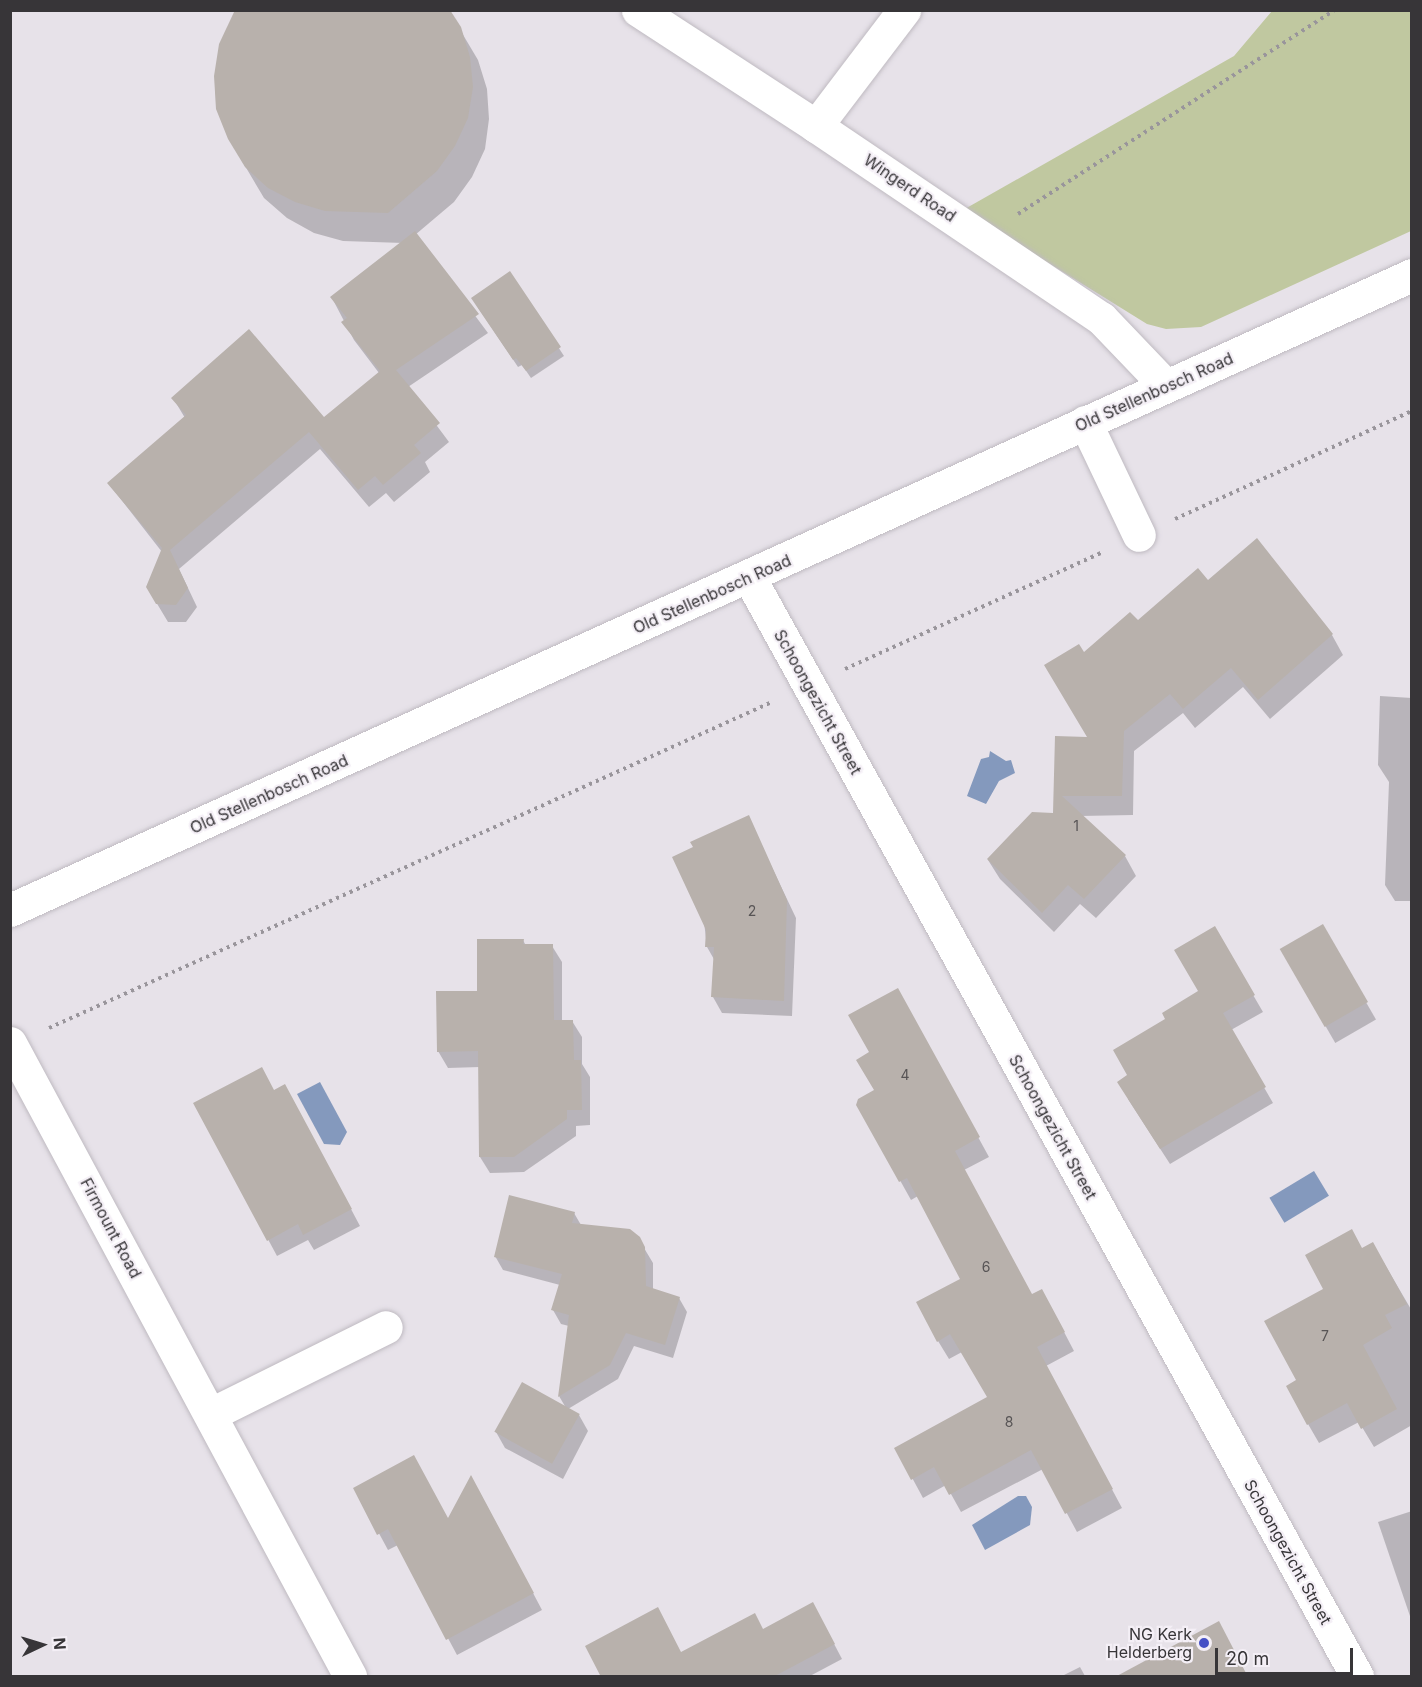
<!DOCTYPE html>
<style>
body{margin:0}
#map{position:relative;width:1422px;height:1687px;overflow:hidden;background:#e7e2e9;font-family:Inter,sans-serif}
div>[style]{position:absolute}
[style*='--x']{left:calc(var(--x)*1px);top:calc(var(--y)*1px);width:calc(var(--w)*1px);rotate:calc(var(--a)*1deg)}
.green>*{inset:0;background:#c0c8a0}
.water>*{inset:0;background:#8499bd;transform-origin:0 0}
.shadow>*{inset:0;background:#0003;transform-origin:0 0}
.building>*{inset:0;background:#b8b1ac;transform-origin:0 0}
.path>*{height:4px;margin-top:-2px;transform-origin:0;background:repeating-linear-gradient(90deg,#99959b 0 3px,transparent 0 7.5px)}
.roads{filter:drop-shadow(0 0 2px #bfbac1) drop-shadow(0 0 2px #bfbac1)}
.street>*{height:33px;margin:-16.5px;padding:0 16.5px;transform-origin:16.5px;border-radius:16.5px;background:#fff}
.secondary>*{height:33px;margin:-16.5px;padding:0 16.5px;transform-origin:16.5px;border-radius:16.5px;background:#fff}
.dots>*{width:16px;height:16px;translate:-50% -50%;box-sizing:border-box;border:3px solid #f4eff6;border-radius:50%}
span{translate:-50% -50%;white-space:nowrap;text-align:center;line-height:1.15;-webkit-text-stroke:4.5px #f4eff6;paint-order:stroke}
.number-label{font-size:14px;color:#575455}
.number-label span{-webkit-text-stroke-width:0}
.street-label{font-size:16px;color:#373538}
.poi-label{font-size:16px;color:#373538}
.right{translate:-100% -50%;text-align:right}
.frame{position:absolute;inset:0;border:12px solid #373538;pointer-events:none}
.north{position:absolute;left:12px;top:1615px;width:60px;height:60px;-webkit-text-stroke:4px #f4eff6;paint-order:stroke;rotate:86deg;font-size:16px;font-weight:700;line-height:24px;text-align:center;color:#373538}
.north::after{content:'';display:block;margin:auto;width:21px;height:27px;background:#373538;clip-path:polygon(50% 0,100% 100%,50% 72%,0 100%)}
.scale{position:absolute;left:1215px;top:1648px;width:138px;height:27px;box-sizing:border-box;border:3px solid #373538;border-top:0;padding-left:8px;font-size:18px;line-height:21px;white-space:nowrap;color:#373538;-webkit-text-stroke:4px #f4eff6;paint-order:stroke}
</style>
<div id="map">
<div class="green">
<i style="clip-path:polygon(1272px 11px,1411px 11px,1411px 231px,1201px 327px,1166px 329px,1147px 324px,963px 210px,1234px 56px)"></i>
</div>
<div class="water">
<i style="clip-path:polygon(990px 751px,1006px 761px,1011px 760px,1015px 773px,999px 781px,986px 804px,967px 796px,981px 759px,989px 757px)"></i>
<i style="clip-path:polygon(320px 1082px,347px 1132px,340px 1145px,324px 1144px,297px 1094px)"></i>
<i style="left:1314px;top:1171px;width:29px;height:52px;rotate:59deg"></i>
<i style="clip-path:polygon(1018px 1496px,1026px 1496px,1032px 1507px,1030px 1525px,985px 1550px,972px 1525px)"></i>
</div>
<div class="shadow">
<i style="clip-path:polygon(459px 28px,478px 60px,487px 89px,489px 119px,485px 149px,472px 177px,454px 202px,415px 235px,488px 333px,408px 387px,449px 442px,425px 462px,430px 472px,394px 502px,386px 493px,369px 507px,320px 449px,179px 569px,197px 607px,186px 622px,168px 622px,147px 587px,162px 552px,109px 484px,185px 418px,173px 398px,324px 419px,379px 373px,354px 340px,332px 298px,403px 243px,343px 241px,314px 233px,287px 218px,264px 198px,229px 139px)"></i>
<i style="clip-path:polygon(510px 273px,564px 356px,531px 378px,522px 365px,518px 367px,477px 306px)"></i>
<i style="clip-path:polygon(1208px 582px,1332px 635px,1343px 655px,1270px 719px,1243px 687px,1195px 728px,1183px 713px,1134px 751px,1133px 815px,1081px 816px,1125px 856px,1136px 876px,1096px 918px,1080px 904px,1054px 932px,1000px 879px,988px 860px,1054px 814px,1057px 737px,1090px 744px,1083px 654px)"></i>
<i style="clip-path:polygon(1380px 696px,1412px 698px,1412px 901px,1395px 901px,1385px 885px,1389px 782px,1378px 765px)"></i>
<i style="clip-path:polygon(748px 817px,796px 918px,792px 1016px,722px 1013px,713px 997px,715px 961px,707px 947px,695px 847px)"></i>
<i style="left:1322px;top:926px;width:108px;height:47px;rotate:60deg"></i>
<i style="clip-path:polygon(1214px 928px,1263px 1012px,1231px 1030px,1273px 1103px,1170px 1164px,1128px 1099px,1129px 1075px,1200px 992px)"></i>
<i style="clip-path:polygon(523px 940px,526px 946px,552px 946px,562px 962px,562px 1021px,572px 1021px,582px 1037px,582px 1064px,590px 1077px,590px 1125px,576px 1126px,576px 1136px,524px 1172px,490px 1173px,480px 1157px,480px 1067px,448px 1068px,438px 1051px,479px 992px)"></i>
<i style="clip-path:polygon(908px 1009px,989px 1157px,964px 1170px,1032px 1296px,1052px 1309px,1074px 1351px,1046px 1366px,1122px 1508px,1077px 1532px,1043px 1469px,961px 1512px,946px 1485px,923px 1498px,896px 1448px,989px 1398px,962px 1352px,949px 1359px,938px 1341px,962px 1279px,918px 1196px,911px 1200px,858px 1105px,876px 1091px,871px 1053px)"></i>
<i style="clip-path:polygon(274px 1092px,294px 1102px,360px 1226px,314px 1250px,308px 1240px,277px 1256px,195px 1104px)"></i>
<i style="clip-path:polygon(574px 1213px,581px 1225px,644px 1248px,653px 1263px,653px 1290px,679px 1298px,687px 1312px,673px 1358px,634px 1346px,618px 1379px,568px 1409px,579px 1415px,588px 1431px,563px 1479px,505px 1448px,496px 1432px,566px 1408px,559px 1396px,569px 1326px,561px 1324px,553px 1310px,560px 1285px,503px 1270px,495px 1256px)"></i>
<i style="clip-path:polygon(1362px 1250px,1384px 1263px,1412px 1311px,1412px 1425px,1374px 1447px,1359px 1422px,1319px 1443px,1308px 1424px,1298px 1381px,1325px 1289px)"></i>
<i style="clip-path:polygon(355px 1489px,448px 1521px,480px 1493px,542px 1610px,457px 1655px,398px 1545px,388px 1550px)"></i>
<i style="clip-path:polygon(1412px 1511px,1412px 1622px,1378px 1522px)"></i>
<i style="clip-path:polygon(821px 1619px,842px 1659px,810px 1676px,603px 1676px,763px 1630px)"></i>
<i style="clip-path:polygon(1080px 1667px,1085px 1676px,1062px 1676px)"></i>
</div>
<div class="building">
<i style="clip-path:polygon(235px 10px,450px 10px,461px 27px,470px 57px,473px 87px,468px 118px,455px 146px,437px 171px,388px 213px,325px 211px,295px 202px,268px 188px,245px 167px,228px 139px,216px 109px,214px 76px,219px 44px)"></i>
<i style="clip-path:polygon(415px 231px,479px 314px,396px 370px,440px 423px,414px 445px,421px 453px,383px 485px,375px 476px,358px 490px,309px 432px,170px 550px,188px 588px,176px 605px,156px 604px,146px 587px,162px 548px,107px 483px,186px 415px,171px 398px,249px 329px,324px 417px,380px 371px,341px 322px,347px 318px,330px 297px)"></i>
<i style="clip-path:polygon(510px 271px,561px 347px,526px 371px,516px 358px,513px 360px,471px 298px)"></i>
<i style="clip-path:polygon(1257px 538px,1333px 634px,1258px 700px,1231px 668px,1183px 709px,1170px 694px,1124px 731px,1122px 796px,1062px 796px,1126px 855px,1084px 899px,1068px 885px,1042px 913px,987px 859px,1032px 812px,1053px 813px,1055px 736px,1087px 737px,1044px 665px,1079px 644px,1084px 652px,1130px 612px,1138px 620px,1198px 568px,1208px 580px)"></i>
<i style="clip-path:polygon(749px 815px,787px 900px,784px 1001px,711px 997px,714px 947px,705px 947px,706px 930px,672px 857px,693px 847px,690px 842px)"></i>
<i style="left:1323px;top:924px;width:90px;height:50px;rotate:60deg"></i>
<i style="clip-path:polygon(1215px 926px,1255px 995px,1223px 1013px,1266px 1087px,1160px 1149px,1117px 1082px,1127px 1075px,1113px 1050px,1165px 1019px,1162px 1013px,1198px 991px,1174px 950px)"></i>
<i style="clip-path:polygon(477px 939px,524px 939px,523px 944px,553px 944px,554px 1020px,573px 1020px,574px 1060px,581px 1060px,582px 1110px,567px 1110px,567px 1119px,514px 1157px,479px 1157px,478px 1051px,437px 1052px,436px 991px,477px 991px)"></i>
<i style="clip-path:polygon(898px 988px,980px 1137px,955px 1151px,1032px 1294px,1042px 1289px,1065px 1332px,1037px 1347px,1113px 1489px,1065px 1514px,1031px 1450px,949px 1495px,934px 1467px,911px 1480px,894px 1448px,987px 1397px,950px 1334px,937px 1342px,916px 1302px,960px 1279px,907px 1178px,899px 1182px,856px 1105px,858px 1099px,874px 1090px,856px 1060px,869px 1052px,848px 1015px)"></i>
<i style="clip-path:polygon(262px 1067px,274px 1090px,285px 1084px,352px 1209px,303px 1235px,298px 1224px,267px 1241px,193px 1103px)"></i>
<i style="clip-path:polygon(509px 1195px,575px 1212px,572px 1223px,630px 1229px,640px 1237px,645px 1247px,646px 1286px,680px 1297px,665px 1345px,626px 1333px,610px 1365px,558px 1397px,569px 1315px,551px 1310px,562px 1274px,494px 1257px)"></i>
<i style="clip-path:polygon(1352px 1229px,1362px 1248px,1373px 1242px,1407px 1304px,1385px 1315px,1392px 1328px,1363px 1345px,1397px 1409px,1361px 1429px,1347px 1403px,1307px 1425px,1286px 1386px,1296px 1380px,1264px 1321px,1323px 1289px,1305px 1255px)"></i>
<i style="left:522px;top:1382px;width:66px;height:57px;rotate:29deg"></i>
<i style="clip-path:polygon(414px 1455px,448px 1518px,471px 1475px,534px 1593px,446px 1640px,388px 1529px,377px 1535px,353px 1488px)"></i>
<i style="clip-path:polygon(813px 1602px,835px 1644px,773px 1677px,601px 1677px,585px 1646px,658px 1607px,681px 1652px,755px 1613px,763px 1629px)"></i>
<i style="clip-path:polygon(1219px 1621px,1248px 1677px,1115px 1677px)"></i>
</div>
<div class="path">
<i style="--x:1018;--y:214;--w:376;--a:-32.8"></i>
<i style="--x:1175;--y:519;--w:260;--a:-24.5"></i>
<i style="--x:845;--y:669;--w:283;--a:-24.4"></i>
<i style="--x:49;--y:1028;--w:793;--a:-24.27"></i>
</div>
<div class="roads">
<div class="street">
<i style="--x:638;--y:10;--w:212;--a:33.1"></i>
<i style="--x:816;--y:126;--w:344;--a:34"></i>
<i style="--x:1101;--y:318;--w:94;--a:46.3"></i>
<i style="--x:816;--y:126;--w:146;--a:-52.8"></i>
<i style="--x:1085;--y:422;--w:125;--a:64.5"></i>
<i style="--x:749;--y:577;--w:1256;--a:61.05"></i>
<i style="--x:10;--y:1043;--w:719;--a:61.76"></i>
<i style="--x:211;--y:1414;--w:195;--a:-26.4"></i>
</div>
<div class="secondary">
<i style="--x:10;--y:910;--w:1539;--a:-24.37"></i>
</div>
</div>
<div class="dots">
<i style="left:1204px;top:1643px;background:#4650c5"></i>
</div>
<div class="number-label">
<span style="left:1076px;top:826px">1</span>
<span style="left:752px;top:911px">2</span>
<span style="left:905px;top:1075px">4</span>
<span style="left:986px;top:1267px">6</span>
<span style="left:1325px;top:1336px">7</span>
<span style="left:1009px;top:1422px">8</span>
</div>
<div class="street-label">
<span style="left:910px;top:188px;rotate:34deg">Wingerd Road</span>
<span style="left:1154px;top:392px;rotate:-24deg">Old Stellenbosch Road</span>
<span style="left:712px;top:594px;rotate:-24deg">Old Stellenbosch Road</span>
<span style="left:818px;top:702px;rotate:61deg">Schoongezicht Street</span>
<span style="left:269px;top:794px;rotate:-24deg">Old Stellenbosch Road</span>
<span style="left:1053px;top:1127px;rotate:61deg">Schoongezicht Street</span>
<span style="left:111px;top:1228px;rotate:62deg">Firmount Road</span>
<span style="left:1288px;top:1552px;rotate:61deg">Schoongezicht Street</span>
</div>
<div class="poi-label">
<span class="right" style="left:1192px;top:1643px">NG Kerk<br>Helderberg</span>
</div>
<div class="frame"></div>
<div class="north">N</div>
<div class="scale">20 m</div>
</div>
